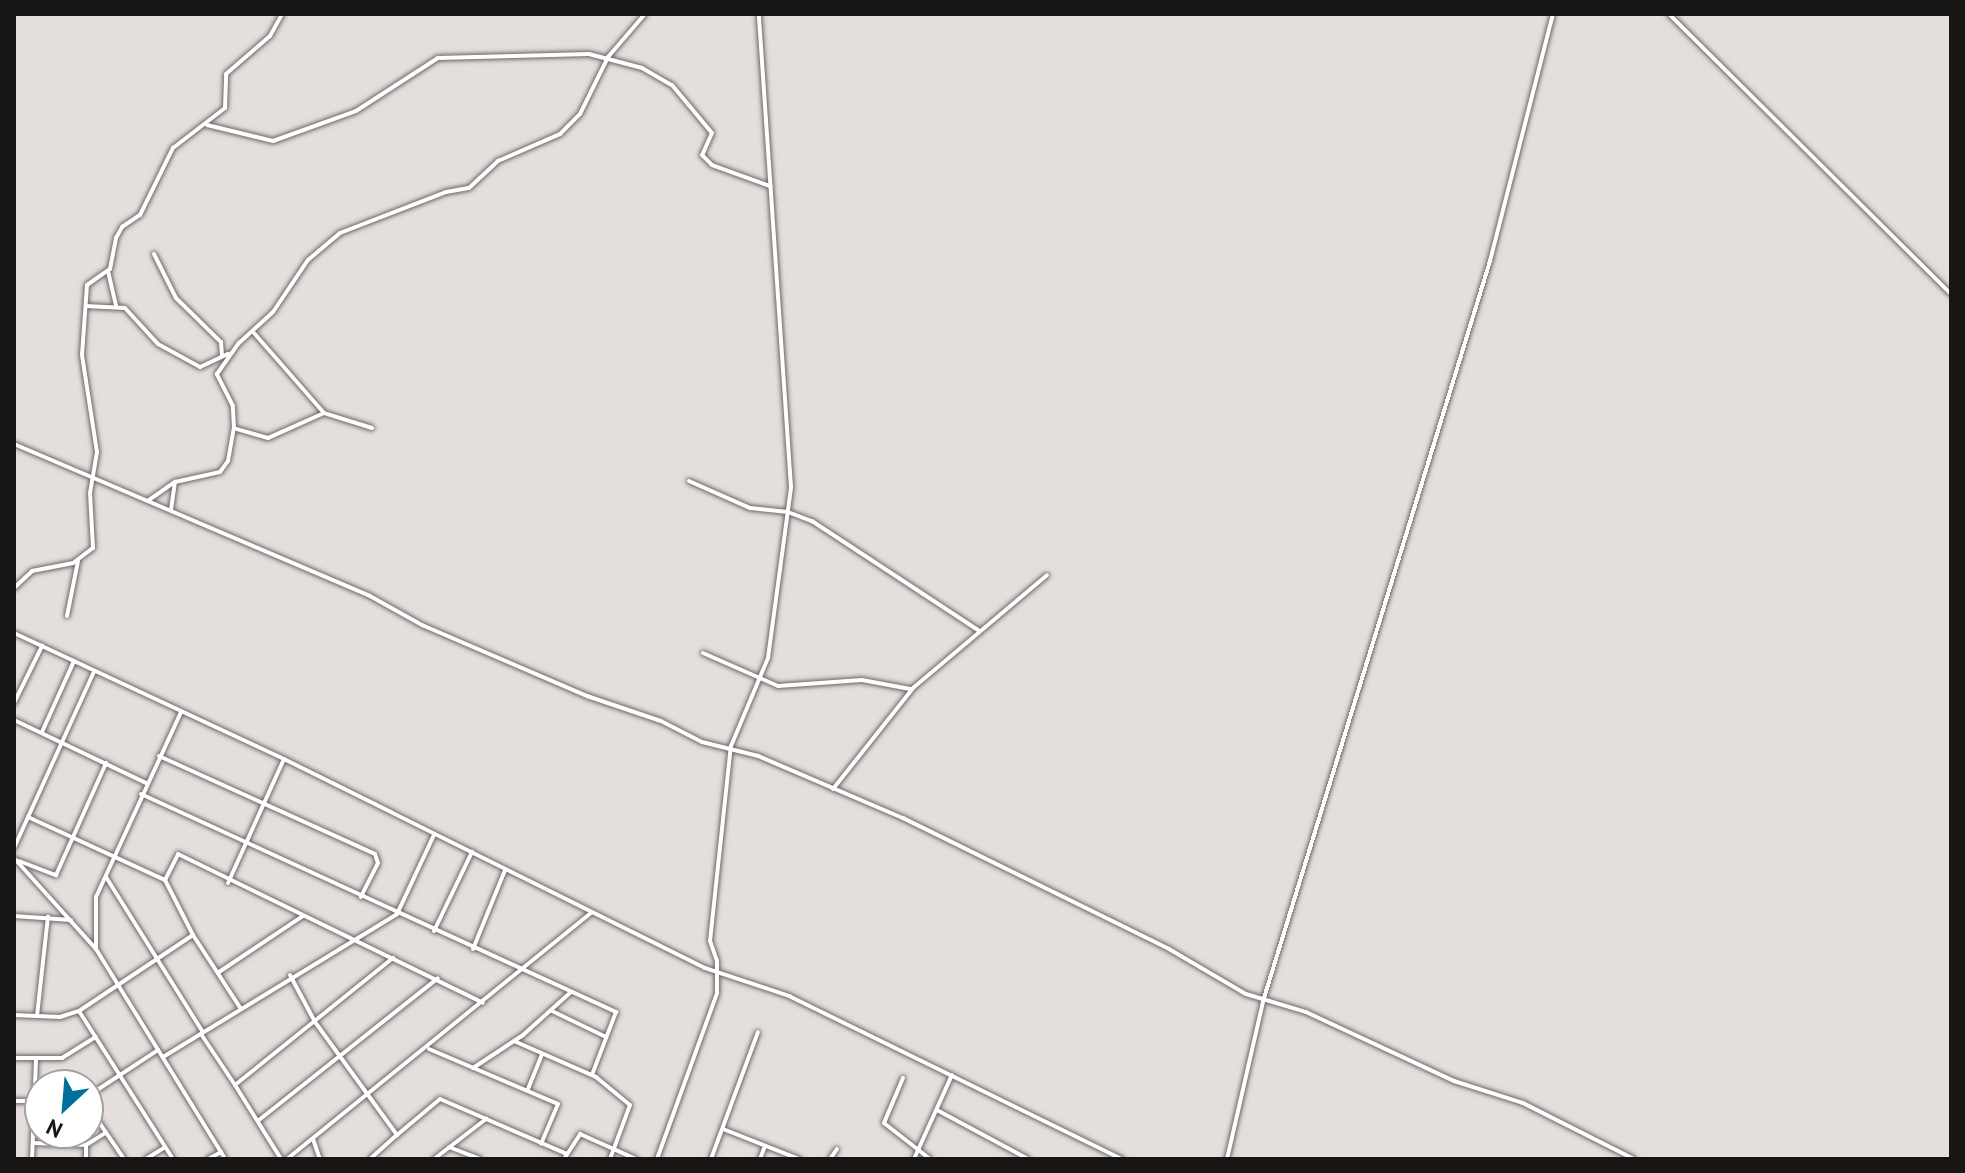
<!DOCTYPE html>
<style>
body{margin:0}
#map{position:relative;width:1965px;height:1173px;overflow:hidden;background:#e4dedd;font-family:"PT Sans",sans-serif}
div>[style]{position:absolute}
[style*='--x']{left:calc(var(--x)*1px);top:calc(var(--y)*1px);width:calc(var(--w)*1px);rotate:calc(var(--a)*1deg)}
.roads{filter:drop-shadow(0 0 2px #6c6766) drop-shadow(0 0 2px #6c6766)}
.minor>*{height:4px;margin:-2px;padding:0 2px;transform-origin:2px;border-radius:2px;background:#fff}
span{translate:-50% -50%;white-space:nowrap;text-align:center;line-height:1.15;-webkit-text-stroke:8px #fff;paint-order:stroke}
.frame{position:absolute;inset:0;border:16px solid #181615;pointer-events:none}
.north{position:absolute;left:24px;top:1069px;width:80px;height:80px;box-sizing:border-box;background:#fff;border:2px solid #a3a2a1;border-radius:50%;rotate:206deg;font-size:22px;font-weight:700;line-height:32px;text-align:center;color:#181615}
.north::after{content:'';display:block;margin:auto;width:28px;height:36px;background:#00709b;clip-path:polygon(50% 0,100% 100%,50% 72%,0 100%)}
</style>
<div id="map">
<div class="roads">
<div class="minor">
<i style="--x:1669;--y:14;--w:397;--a:44.8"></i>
<i style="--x:207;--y:125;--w:68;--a:13.6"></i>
<i style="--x:273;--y:141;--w:88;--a:-19.9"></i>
<i style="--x:356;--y:111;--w:98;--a:-32.9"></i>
<i style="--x:438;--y:58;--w:151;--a:-1.5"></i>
<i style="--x:589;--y:54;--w:55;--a:14.8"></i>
<i style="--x:642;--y:68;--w:34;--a:30"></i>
<i style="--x:672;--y:85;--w:62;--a:50.2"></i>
<i style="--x:712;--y:133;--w:24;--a:114"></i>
<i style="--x:702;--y:155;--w:14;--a:45"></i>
<i style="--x:712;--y:165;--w:62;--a:19.9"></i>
<i style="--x:154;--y:254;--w:49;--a:63.4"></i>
<i style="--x:176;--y:298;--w:63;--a:44.4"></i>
<i style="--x:221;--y:342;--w:14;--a:86"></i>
<i style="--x:108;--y:271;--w:37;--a:77"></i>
<i style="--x:86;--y:306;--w:39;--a:3"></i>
<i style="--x:125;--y:308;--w:49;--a:47.5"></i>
<i style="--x:158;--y:344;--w:48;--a:28.7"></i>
<i style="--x:200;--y:367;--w:31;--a:-25"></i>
<i style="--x:254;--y:333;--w:106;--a:48.8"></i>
<i style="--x:372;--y:428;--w:50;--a:-162.6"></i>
<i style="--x:324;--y:413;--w:61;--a:155.9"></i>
<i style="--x:268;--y:438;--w:35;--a:-164"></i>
<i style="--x:234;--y:428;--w:22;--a:-93"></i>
<i style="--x:233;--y:406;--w:36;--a:-117"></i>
<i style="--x:217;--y:374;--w:38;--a:-55"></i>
<i style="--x:239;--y:343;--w:46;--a:-42.4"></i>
<i style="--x:273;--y:312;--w:63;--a:-56.1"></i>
<i style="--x:308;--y:260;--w:42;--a:-40.2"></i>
<i style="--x:340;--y:233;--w:114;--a:-21.1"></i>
<i style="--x:446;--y:192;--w:23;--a:-10"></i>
<i style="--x:469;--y:188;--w:40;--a:-43"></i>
<i style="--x:498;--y:161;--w:68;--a:-23.5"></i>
<i style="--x:560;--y:134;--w:28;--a:-45"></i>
<i style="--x:580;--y:114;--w:64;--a:-63.8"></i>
<i style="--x:608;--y:57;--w:57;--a:-49.3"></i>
<i style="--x:14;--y:444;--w:387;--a:23.1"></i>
<i style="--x:370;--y:596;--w:60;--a:29.1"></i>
<i style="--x:422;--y:625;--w:180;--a:23.3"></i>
<i style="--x:587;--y:696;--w:78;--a:18.7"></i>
<i style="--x:661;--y:721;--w:46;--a:27.1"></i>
<i style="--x:702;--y:742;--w:58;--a:14"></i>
<i style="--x:758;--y:756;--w:158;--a:23.2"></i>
<i style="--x:903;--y:818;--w:297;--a:26.2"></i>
<i style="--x:1169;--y:949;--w:89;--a:30.3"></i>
<i style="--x:1246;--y:994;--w:63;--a:16.7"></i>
<i style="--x:1306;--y:1012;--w:163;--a:25"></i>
<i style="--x:1454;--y:1081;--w:72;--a:17.7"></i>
<i style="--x:1523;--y:1103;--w:124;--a:26.8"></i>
<i style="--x:689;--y:481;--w:67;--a:23.9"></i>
<i style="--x:750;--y:508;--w:38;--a:6"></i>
<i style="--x:788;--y:512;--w:26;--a:21"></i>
<i style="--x:812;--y:521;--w:199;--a:33.3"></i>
<i style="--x:149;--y:500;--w:32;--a:-35"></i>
<i style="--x:175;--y:482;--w:46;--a:-12.5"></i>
<i style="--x:220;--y:472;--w:14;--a:-54"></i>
<i style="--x:228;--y:461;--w:34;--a:-80"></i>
<i style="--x:171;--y:510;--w:28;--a:-82"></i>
<i style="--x:14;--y:588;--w:25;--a:-43"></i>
<i style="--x:32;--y:571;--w:42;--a:-11"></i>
<i style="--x:73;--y:563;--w:25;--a:-37"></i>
<i style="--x:93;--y:548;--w:55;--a:-93.1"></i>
<i style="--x:90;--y:493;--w:42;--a:-80.3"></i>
<i style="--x:97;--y:452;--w:98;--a:-98.8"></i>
<i style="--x:82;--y:355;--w:70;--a:-85.9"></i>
<i style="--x:87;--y:285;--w:28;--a:-35"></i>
<i style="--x:110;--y:269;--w:32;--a:-79"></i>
<i style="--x:116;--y:238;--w:13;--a:-61"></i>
<i style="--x:122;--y:227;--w:22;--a:-34"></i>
<i style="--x:140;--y:215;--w:75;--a:-63.8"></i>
<i style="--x:173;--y:148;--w:66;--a:-37.6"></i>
<i style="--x:225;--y:108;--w:34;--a:-88"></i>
<i style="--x:226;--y:74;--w:58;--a:-40.8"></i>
<i style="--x:270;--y:36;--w:25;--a:-61"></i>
<i style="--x:67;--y:616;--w:56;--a:-78.7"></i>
<i style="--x:14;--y:633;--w:298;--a:25"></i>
<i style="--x:284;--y:759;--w:470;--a:26.4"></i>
<i style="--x:705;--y:968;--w:89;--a:18.4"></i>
<i style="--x:789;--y:996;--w:371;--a:26.1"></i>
<i style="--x:703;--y:653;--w:82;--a:23.7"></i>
<i style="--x:778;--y:686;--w:84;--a:-4.1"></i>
<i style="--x:862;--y:680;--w:49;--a:10.6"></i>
<i style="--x:14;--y:703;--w:64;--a:-63.8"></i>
<i style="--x:14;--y:720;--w:146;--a:25.5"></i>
<i style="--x:42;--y:732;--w:78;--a:-65.7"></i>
<i style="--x:159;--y:756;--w:237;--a:24.4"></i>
<i style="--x:375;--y:854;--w:9;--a:72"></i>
<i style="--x:378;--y:863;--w:38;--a:117"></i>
<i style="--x:833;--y:789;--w:129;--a:-51.6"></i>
<i style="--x:913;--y:688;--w:175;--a:-40.1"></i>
<i style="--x:141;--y:794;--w:523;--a:24.65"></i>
<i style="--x:616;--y:1012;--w:67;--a:110.9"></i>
<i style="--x:28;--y:817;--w:151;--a:24.7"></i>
<i style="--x:165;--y:880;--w:29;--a:-63"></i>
<i style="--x:178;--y:854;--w:339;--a:26"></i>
<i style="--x:14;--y:848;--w:193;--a:-65.6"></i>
<i style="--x:14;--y:858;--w:122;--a:48"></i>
<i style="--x:96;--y:949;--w:246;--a:58.4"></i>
<i style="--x:19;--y:861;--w:40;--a:21"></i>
<i style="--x:56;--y:875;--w:123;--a:-65.9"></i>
<i style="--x:106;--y:877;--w:183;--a:58"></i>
<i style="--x:165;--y:880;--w:62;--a:63"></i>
<i style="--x:193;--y:935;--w:88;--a:57"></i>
<i style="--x:228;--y:883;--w:136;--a:-65.7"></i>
<i style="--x:14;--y:916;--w:57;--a:4"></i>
<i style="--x:434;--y:931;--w:88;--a:-64.3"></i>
<i style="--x:96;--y:949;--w:52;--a:-90"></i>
<i style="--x:96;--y:897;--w:204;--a:-65.3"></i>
<i style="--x:473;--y:949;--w:85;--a:-67.9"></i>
<i style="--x:219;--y:972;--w:101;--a:-33.7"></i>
<i style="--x:290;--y:975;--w:53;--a:62"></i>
<i style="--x:315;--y:1022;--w:140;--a:54"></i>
<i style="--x:397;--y:1135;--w:56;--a:-39.9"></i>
<i style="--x:440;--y:1099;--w:138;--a:23.4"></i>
<i style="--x:79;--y:1011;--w:175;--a:57.6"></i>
<i style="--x:552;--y:1011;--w:60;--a:25.7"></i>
<i style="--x:14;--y:1015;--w:46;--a:2.5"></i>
<i style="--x:60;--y:1017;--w:20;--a:-18"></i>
<i style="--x:79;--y:1011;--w:137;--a:-33.7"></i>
<i style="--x:37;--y:1016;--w:100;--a:-83.7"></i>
<i style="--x:201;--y:1034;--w:61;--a:56.3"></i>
<i style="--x:235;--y:1085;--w:203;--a:-38.8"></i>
<i style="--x:514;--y:1041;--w:90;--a:23.7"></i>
<i style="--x:596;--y:1077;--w:44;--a:39.5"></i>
<i style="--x:630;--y:1105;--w:58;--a:110.3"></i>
<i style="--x:429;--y:1049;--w:140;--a:23.1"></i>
<i style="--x:558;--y:1104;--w:43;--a:113"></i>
<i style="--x:163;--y:1057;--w:274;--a:-31.4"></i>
<i style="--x:397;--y:914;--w:87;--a:-64.9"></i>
<i style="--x:14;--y:1058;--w:48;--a:0"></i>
<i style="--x:62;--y:1058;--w:40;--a:-32"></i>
<i style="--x:473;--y:1068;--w:60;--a:-33.4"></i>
<i style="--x:523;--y:1035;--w:64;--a:-41.9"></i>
<i style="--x:903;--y:1078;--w:49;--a:112.9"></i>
<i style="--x:884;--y:1123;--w:58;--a:38"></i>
<i style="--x:235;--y:1085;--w:87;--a:58.1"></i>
<i style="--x:528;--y:1089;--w:38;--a:-68"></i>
<i style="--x:88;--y:1096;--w:84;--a:-33.3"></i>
<i style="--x:14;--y:1101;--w:26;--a:0"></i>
<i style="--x:88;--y:1106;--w:64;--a:55.8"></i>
<i style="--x:937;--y:1110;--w:103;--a:28.3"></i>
<i style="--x:259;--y:1120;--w:228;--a:-38.4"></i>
<i style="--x:723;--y:1129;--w:82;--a:21.5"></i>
<i style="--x:313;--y:1139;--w:21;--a:71"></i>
<i style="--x:33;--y:1143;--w:53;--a:2.2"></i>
<i style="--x:86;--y:1145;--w:22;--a:-32"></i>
<i style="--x:449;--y:1147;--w:33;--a:21"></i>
<i style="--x:32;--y:1159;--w:100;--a:-87.7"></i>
<i style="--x:86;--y:1159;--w:14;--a:-90"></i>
<i style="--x:146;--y:1159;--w:22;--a:-32"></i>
<i style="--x:208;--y:1159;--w:15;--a:-28"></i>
<i style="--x:287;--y:1159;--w:391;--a:-39"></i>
<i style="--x:370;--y:1159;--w:36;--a:-42"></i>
<i style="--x:434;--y:1159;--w:66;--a:-37.6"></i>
<i style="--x:564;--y:1159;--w:30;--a:-57"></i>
<i style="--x:580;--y:1134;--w:61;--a:24.1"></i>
<i style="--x:657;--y:1159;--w:177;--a:-70.1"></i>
<i style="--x:717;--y:993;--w:32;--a:-90"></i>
<i style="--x:717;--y:961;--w:21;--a:-109"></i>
<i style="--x:710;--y:941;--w:196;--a:-83.9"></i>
<i style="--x:731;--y:746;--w:95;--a:-67.2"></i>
<i style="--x:768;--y:658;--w:173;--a:-82.3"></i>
<i style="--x:791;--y:487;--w:474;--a:-93.9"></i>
<i style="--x:711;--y:1159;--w:135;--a:-69.7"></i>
<i style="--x:760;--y:1159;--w:14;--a:-69"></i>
<i style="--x:830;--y:1159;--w:12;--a:-55"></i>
<i style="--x:914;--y:1159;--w:92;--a:-65.7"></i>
<i style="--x:1227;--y:1159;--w:165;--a:-77.1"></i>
<i style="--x:1264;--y:998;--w:771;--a:-72.95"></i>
<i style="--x:1490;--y:261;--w:255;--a:-75.7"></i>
</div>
</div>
<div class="frame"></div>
<div class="north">N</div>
</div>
